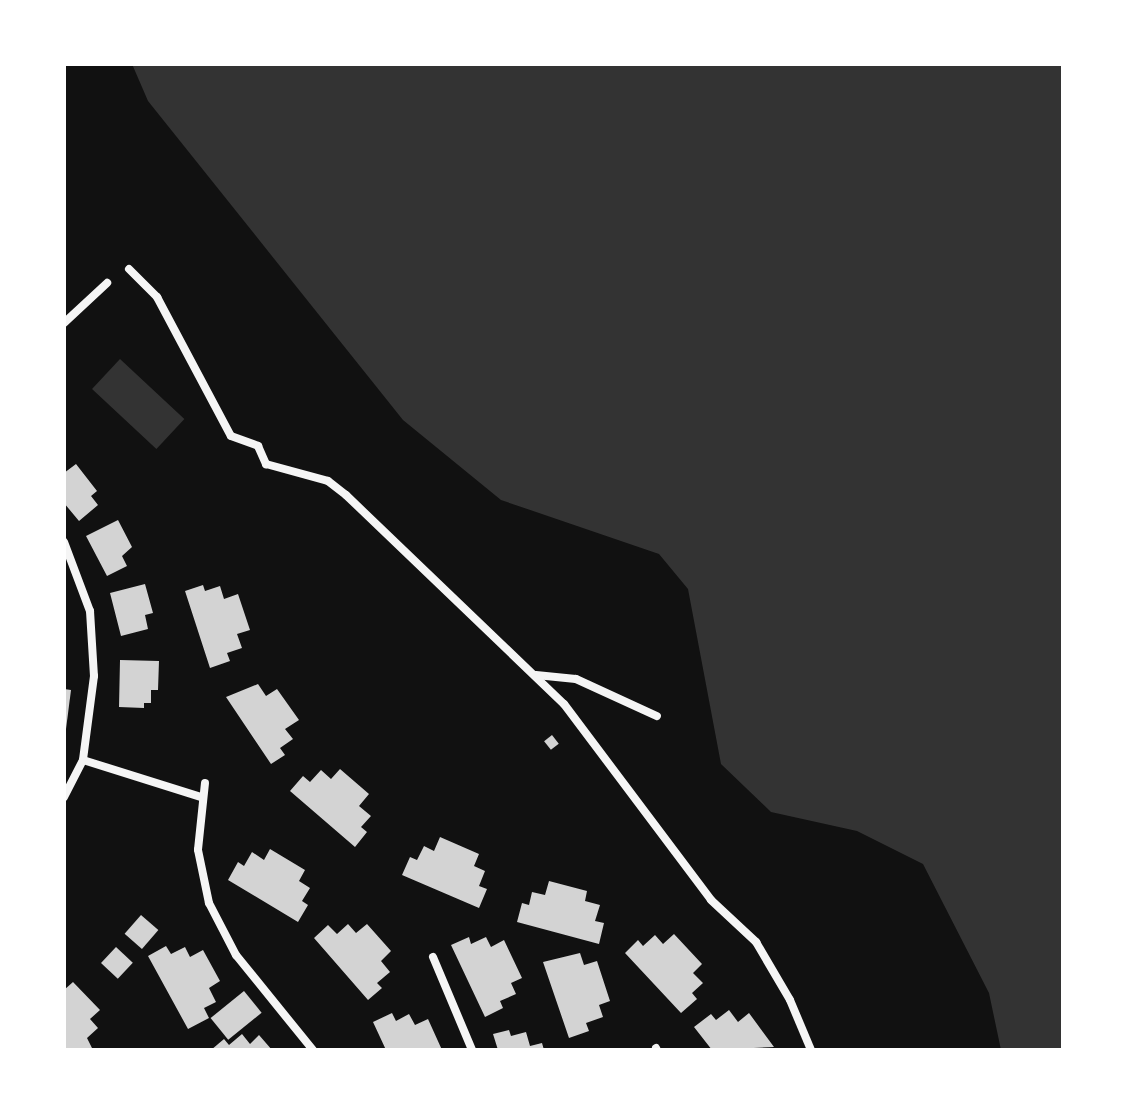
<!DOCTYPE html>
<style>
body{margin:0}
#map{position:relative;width:1127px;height:1114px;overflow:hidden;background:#111;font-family:Lato,sans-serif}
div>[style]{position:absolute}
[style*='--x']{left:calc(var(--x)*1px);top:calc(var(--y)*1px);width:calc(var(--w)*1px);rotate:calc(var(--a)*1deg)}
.water>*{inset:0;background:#333;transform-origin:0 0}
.building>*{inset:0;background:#d3d3d3;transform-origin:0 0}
.minor>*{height:8px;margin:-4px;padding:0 4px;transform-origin:4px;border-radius:4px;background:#f5f5f5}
span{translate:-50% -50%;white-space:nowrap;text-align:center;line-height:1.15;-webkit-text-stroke:8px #fff;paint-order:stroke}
.frame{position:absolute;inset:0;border:66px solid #fff;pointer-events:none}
</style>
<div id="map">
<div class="water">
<i style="clip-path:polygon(132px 64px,1063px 64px,1063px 1050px,1001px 1050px,989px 993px,923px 864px,857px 831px,771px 812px,721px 764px,688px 589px,659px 554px,501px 500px,403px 420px,148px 101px)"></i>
<i style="left:120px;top:359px;width:88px;height:41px;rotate:43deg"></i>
</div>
<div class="building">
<i style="clip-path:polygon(76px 464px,97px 491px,91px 496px,98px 505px,79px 521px,64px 503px,64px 473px)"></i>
<i style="clip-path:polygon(118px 520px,132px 547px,122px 556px,127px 566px,107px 576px,86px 536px)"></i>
<i style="clip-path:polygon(145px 584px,153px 613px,145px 615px,148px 629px,121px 636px,110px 593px)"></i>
<i style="clip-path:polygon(203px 585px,205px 591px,220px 586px,224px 599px,238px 594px,250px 630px,237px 634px,242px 648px,227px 653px,230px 661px,210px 668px,185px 591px)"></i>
<i style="clip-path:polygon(120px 660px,159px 661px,158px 690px,151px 690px,151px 703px,144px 703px,144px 708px,119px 707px)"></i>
<i style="clip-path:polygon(258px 684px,266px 696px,277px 689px,299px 720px,285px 729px,293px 739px,280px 748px,285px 755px,271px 764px,226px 697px)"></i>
<i style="clip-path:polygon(64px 689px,71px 690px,66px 729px,64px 728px)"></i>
<i style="left:552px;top:735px;width:11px;height:10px;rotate:52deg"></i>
<i style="clip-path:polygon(340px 769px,369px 794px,359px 806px,371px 816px,361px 827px,367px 832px,355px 847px,290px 791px,303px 776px,310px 782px,321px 770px,331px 779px)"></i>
<i style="clip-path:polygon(440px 837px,479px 854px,474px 866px,485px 871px,479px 886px,487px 889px,479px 908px,402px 875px,410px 857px,417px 860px,424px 846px,434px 851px)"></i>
<i style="clip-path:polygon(270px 849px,305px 870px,299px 881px,310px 888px,302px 901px,308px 905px,298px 922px,228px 880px,238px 862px,244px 866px,252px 852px,264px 860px)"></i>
<i style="clip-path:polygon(549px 881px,587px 891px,585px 901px,600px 905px,595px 921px,604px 923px,599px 944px,517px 922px,522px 903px,529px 905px,532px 892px,545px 895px)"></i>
<i style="left:141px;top:915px;width:23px;height:25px;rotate:41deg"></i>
<i style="clip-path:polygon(348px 924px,356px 933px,367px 924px,391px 951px,381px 961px,390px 972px,377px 983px,382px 988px,368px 1000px,314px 938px,328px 925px,337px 934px)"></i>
<i style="clip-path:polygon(674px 934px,702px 964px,693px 973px,703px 983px,692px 993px,697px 999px,681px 1013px,625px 953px,638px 940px,643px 946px,655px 935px,663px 944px)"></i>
<i style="clip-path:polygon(469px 937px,471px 944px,486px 937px,491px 947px,504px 940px,522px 978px,511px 983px,516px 994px,500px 1001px,503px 1008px,485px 1017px,451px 945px)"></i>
<i style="clip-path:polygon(166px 946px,171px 954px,185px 947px,190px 957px,203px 950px,220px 981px,209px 988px,216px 1002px,204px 1008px,209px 1018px,188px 1029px,148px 956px)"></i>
<i style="left:116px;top:947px;width:23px;height:22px;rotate:43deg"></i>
<i style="clip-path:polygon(580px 953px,584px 965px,597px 961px,610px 1001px,599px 1005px,603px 1017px,586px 1023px,589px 1031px,569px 1038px,543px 962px)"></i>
<i style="clip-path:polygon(73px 982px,100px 1010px,90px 1019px,98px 1028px,87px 1038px,93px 1050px,64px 1049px,64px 990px)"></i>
<i style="left:244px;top:991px;width:28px;height:43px;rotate:51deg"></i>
<i style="clip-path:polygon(729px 1010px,738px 1022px,749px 1013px,774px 1047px,712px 1050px,694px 1027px,711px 1014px,716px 1020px)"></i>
<i style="clip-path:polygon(392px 1013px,396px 1021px,409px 1014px,415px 1025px,428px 1019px,442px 1050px,386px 1050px,373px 1022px)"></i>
<i style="clip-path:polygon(509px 1030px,511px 1036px,526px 1032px,530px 1046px,542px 1043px,544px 1050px,498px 1050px,493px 1034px)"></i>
<i style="clip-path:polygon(242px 1034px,250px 1044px,259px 1035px,272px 1050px,211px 1050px,224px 1039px,229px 1045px)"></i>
</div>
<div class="minor">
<i style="--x:129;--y:269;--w:40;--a:45"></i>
<i style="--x:157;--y:297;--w:157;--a:62"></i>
<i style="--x:231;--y:436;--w:29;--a:20"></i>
<i style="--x:258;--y:446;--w:20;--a:66"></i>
<i style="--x:266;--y:464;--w:64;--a:15.3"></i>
<i style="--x:328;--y:481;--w:23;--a:38"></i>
<i style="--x:346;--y:495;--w:302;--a:43.8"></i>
<i style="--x:564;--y:704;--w:245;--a:53.1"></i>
<i style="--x:711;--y:900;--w:62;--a:43"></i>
<i style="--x:756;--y:942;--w:67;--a:59.6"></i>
<i style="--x:790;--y:1000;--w:54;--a:67.2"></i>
<i style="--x:64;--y:323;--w:59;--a:-42.9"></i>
<i style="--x:64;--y:542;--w:74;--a:69.4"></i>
<i style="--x:90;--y:611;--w:65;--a:86.5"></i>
<i style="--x:94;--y:676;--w:85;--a:97.5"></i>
<i style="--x:83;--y:760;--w:42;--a:117.2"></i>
<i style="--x:536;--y:675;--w:40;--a:5.7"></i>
<i style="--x:576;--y:679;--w:89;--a:24.6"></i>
<i style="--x:83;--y:760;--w:124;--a:17.4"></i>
<i style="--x:205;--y:783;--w:67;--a:96"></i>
<i style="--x:198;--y:850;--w:54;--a:78.3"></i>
<i style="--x:209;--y:903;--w:59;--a:62.6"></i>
<i style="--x:236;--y:955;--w:122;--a:51"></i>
<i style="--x:433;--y:957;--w:101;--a:67.2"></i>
<i style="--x:656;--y:1048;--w:2;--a:63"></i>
</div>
<div class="frame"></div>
</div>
